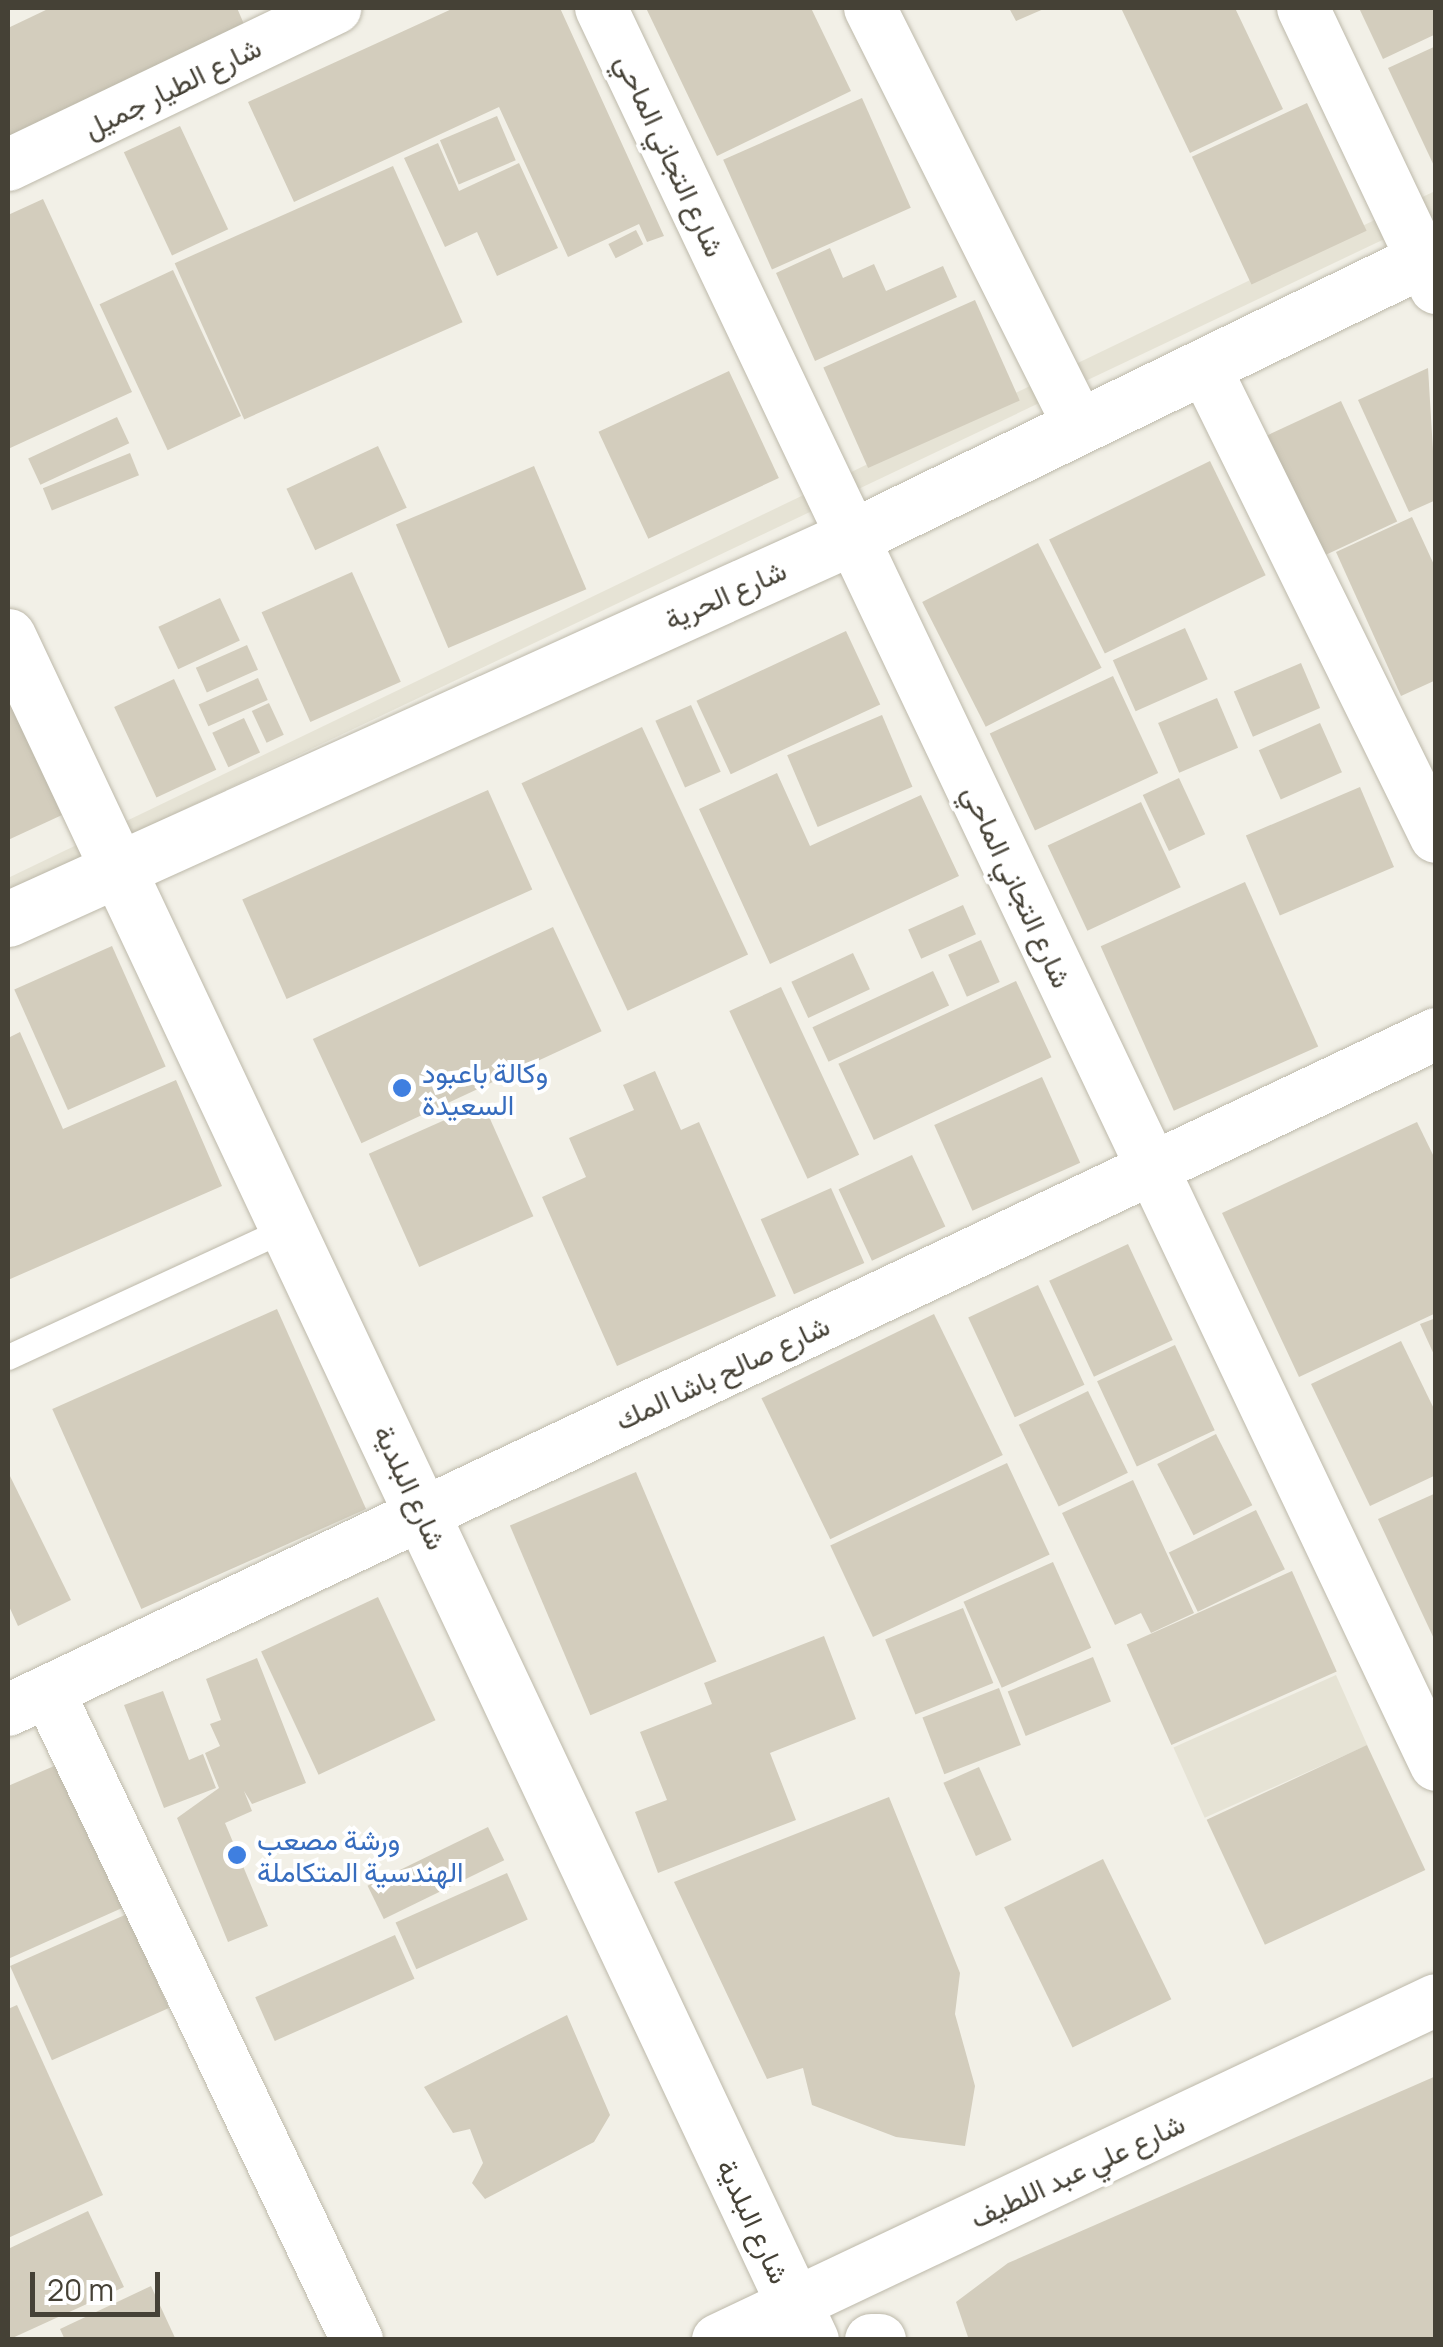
<!DOCTYPE html>
<meta charset="utf-8">
<style>
body{margin:0}
#map{position:relative;width:1443px;height:2347px;overflow:hidden;background:#f2f0e7;font-family:Manrope,Vazirmatn,sans-serif}
div>[style]{position:absolute}
[style*='--x']{left:calc(var(--x)*1px);top:calc(var(--y)*1px);width:calc(var(--w)*1px);rotate:calc(var(--a)*1deg)}
.residential>*{inset:0;background:#e6e3d5;transform-origin:0 0}
.building>*{inset:0;background:#d3cdbd;transform-origin:0 0}
.roads{filter:drop-shadow(0 0 2px #bdb9aa) drop-shadow(0 0 2px #bdb9aa)}
.service>*{height:25px;margin:-12.5px;padding:0 12.5px;transform-origin:12.5px;border-radius:12.5px;background:#fff}
.minor>*{height:52px;margin:-26px;padding:0 26px;transform-origin:26px;border-radius:26px;background:#fff}
.tertiary>*{height:55px;margin:-27.5px;padding:0 27.5px;transform-origin:27.5px;border-radius:27.5px;background:#fff}
.dots>*{width:28px;height:28px;translate:-50% -50%;box-sizing:border-box;border:5px solid #fff;border-radius:50%}
span{translate:-50% -50%;white-space:nowrap;text-align:center;line-height:1.15;-webkit-text-stroke:8px #fff;paint-order:stroke}
.street-label{font-size:28px;color:#454136}
.shop-label{font-size:28px;color:#366cbe}
.left{translate:0 -50%;text-align:left}
.frame{position:absolute;inset:0;border:10px solid #454136;pointer-events:none}
.scale{position:absolute;left:30px;top:2272px;width:130px;height:45px;box-sizing:border-box;border:5px solid #454136;border-top:0;padding-left:12px;font-size:30px;line-height:35px;white-space:nowrap;color:#454136;-webkit-text-stroke:8px #fff;paint-order:stroke}
</style>
<div id="map">
<div class="residential">
<i style="clip-path:polygon(1435px 191px,1435px 215px,8px 893px,8px 878px)"></i>
<i style="left:1336px;top:1675px;width:77px;height:178px;rotate:66deg"></i>
</div>
<div class="building">
<i style="clip-path:polygon(50px 8px,237px 8px,247px 31px,8px 151px,8px 28px)"></i>
<i style="clip-path:polygon(454px 8px,560px 8px,664px 236px,647px 242px,639px 224px,568px 257px,499px 107px,294px 202px,248px 102px)"></i>
<i style="clip-path:polygon(646px 8px,811px 8px,851px 91px,717px 156px)"></i>
<i style="clip-path:polygon(1009px 8px,1046px 8px,1016px 21px)"></i>
<i style="clip-path:polygon(1121px 8px,1235px 8px,1283px 109px,1190px 153px)"></i>
<i style="clip-path:polygon(1359px 8px,1436px 8px,1436px 34px,1383px 59px)"></i>
<i style="clip-path:polygon(1436px 46px,1436px 170px,1388px 68px)"></i>
<i style="left:862px;top:98px;width:120px;height:152px;rotate:66deg"></i>
<i style="left:1307px;top:103px;width:141px;height:127px;rotate:65deg"></i>
<i style="left:497px;top:116px;width:48px;height:62px;rotate:67deg"></i>
<i style="left:180px;top:126px;width:114px;height:62px;rotate:65deg"></i>
<i style="clip-path:polygon(438px 143px,459px 191px,519px 163px,558px 248px,497px 276px,477px 232px,445px 247px,404px 158px)"></i>
<i style="left:393px;top:166px;width:171px;height:239px;rotate:66deg"></i>
<i style="clip-path:polygon(43px 199px,132px 392px,8px 449px,8px 215px)"></i>
<i style="left:636px;top:230px;width:16px;height:31px;rotate:63deg"></i>
<i style="clip-path:polygon(830px 248px,843px 278px,874px 264px,886px 291px,943px 266px,957px 297px,815px 361px,776px 273px)"></i>
<i style="left:173px;top:270px;width:161px;height:81px;rotate:65deg"></i>
<i style="left:975px;top:300px;width:110px;height:166px;rotate:66deg"></i>
<i style="clip-path:polygon(1428px 368px,1436px 500px,1409px 512px,1358px 400px)"></i>
<i style="left:729px;top:371px;width:118px;height:144px;rotate:65deg"></i>
<i style="left:1341px;top:401px;width:133px;height:94px;rotate:65deg"></i>
<i style="left:117px;top:417px;width:29px;height:98px;rotate:65deg"></i>
<i style="left:378px;top:446px;width:68px;height:101px;rotate:65deg"></i>
<i style="left:130px;top:453px;width:24px;height:94px;rotate:68deg"></i>
<i style="left:1210px;top:461px;width:127px;height:179px;rotate:64deg"></i>
<i style="left:534px;top:466px;width:134px;height:150px;rotate:67deg"></i>
<i style="clip-path:polygon(1412px 517px,1436px 569px,1436px 680px,1401px 696px,1336px 552px)"></i>
<i style="left:1038px;top:543px;width:140px;height:130px;rotate:63deg"></i>
<i style="left:352px;top:572px;width:120px;height:99px;rotate:66deg"></i>
<i style="left:220px;top:598px;width:47px;height:68px;rotate:65deg"></i>
<i style="left:1185px;top:628px;width:56px;height:79px;rotate:66deg"></i>
<i style="left:846px;top:631px;width:81px;height:165px;rotate:65deg"></i>
<i style="left:247px;top:645px;width:27px;height:56px;rotate:66deg"></i>
<i style="left:1301px;top:663px;width:49px;height:73px;rotate:67deg"></i>
<i style="left:1113px;top:676px;width:107px;height:136px;rotate:65deg"></i>
<i style="left:258px;top:678px;width:24px;height:65px;rotate:66deg"></i>
<i style="left:174px;top:679px;width:100px;height:66px;rotate:65deg"></i>
<i style="clip-path:polygon(8px 696px,62px 815px,8px 840px)"></i>
<i style="left:1217px;top:698px;width:54px;height:64px;rotate:67deg"></i>
<i style="left:269px;top:703px;width:35px;height:19px;rotate:65deg"></i>
<i style="left:691px;top:705px;width:73px;height:39px;rotate:66deg"></i>
<i style="left:882px;top:715px;width:78px;height:103px;rotate:67deg"></i>
<i style="left:244px;top:718px;width:38px;height:35px;rotate:65deg"></i>
<i style="left:1320px;top:723px;width:54px;height:67px;rotate:66deg"></i>
<i style="left:642px;top:727px;width:251px;height:133px;rotate:65deg"></i>
<i style="clip-path:polygon(777px 773px,810px 846px,921px 795px,959px 876px,770px 964px,699px 809px)"></i>
<i style="left:1179px;top:778px;width:62px;height:40px;rotate:65deg"></i>
<i style="left:1360px;top:787px;width:87px;height:124px;rotate:67deg"></i>
<i style="left:488px;top:790px;width:109px;height:269px;rotate:66deg"></i>
<i style="left:1141px;top:802px;width:94px;height:103px;rotate:65deg"></i>
<i style="left:1245px;top:882px;width:180px;height:158px;rotate:66deg"></i>
<i style="left:963px;top:905px;width:32px;height:60px;rotate:66deg"></i>
<i style="left:553px;top:927px;width:115px;height:265px;rotate:65deg"></i>
<i style="left:981px;top:940px;width:46px;height:36px;rotate:66deg"></i>
<i style="left:112px;top:946px;width:132px;height:107px;rotate:66deg"></i>
<i style="left:853px;top:953px;width:40px;height:68px;rotate:65deg"></i>
<i style="left:933px;top:971px;width:38px;height:133px;rotate:65deg"></i>
<i style="left:1016px;top:981px;width:84px;height:196px;rotate:65deg"></i>
<i style="left:781px;top:987px;width:185px;height:57px;rotate:65deg"></i>
<i style="clip-path:polygon(20px 1032px,63px 1129px,176px 1080px,222px 1186px,8px 1280px,8px 1038px)"></i>
<i style="clip-path:polygon(655px 1071px,681px 1130px,699px 1122px,776px 1296px,617px 1366px,542px 1197px,586px 1177px,569px 1138px,634px 1110px,623px 1085px)"></i>
<i style="left:1042px;top:1077px;width:94px;height:118px;rotate:66deg"></i>
<i style="left:483px;top:1103px;width:124px;height:125px;rotate:66deg"></i>
<i style="clip-path:polygon(1417px 1122px,1436px 1161px,1436px 1313px,1299px 1377px,1222px 1213px)"></i>
<i style="left:912px;top:1155px;width:79px;height:81px;rotate:65deg"></i>
<i style="left:831px;top:1188px;width:82px;height:77px;rotate:66deg"></i>
<i style="left:1128px;top:1244px;width:106px;height:87px;rotate:65deg"></i>
<i style="left:1038px;top:1285px;width:110px;height:77px;rotate:65deg"></i>
<i style="left:277px;top:1309px;width:219px;height:246px;rotate:66deg"></i>
<i style="left:934px;top:1314px;width:157px;height:192px;rotate:64deg"></i>
<i style="clip-path:polygon(1436px 1318px,1436px 1359px,1420px 1324px)"></i>
<i style="clip-path:polygon(1401px 1341px,1436px 1413px,1436px 1475px,1370px 1506px,1311px 1384px)"></i>
<i style="left:1175px;top:1345px;width:94px;height:86px;rotate:65deg"></i>
<i style="left:1088px;top:1391px;width:91px;height:77px;rotate:64deg"></i>
<i style="left:1216px;top:1434px;width:80px;height:66px;rotate:63deg"></i>
<i style="left:1007px;top:1463px;width:101px;height:195px;rotate:65deg"></i>
<i style="clip-path:polygon(8px 1472px,71px 1600px,18px 1626px,8px 1604px)"></i>
<i style="left:636px;top:1472px;width:206px;height:137px;rotate:67deg"></i>
<i style="clip-path:polygon(1133px 1480px,1194px 1613px,1151px 1633px,1141px 1613px,1115px 1625px,1062px 1513px)"></i>
<i style="clip-path:polygon(1436px 1493px,1436px 1643px,1378px 1519px)"></i>
<i style="left:1256px;top:1510px;width:66px;height:97px;rotate:64deg"></i>
<i style="left:1053px;top:1562px;width:94px;height:98px;rotate:66deg"></i>
<i style="left:1292px;top:1571px;width:110px;height:181px;rotate:66deg"></i>
<i style="left:378px;top:1597px;width:136px;height:129px;rotate:65deg"></i>
<i style="left:963px;top:1608px;width:81px;height:84px;rotate:68deg"></i>
<i style="clip-path:polygon(824px 1636px,856px 1719px,770px 1753px,796px 1820px,658px 1873px,635px 1812px,667px 1800px,640px 1732px,712px 1704px,704px 1683px)"></i>
<i style="left:1093px;top:1657px;width:48px;height:92px;rotate:68deg"></i>
<i style="clip-path:polygon(257px 1658px,306px 1783px,252px 1804px,244px 1791px,252px 1811px,225px 1823px,268px 1926px,228px 1942px,177px 1818px,219px 1788px,205px 1753px,220px 1746px,210px 1724px,221px 1720px,206px 1679px)"></i>
<i style="left:999px;top:1688px;width:61px;height:82px;rotate:69deg"></i>
<i style="clip-path:polygon(163px 1691px,189px 1760px,203px 1754px,216px 1788px,164px 1808px,124px 1705px)"></i>
<i style="left:1367px;top:1745px;width:138px;height:177px;rotate:65deg"></i>
<i style="clip-path:polygon(68px 1760px,131px 1904px,8px 1959px,8px 1786px)"></i>
<i style="left:979px;top:1767px;width:80px;height:39px;rotate:66deg"></i>
<i style="clip-path:polygon(889px 1797px,960px 1973px,955px 2014px,975px 2086px,965px 2146px,896px 2137px,812px 2105px,803px 2068px,767px 2079px,674px 1882px)"></i>
<i style="left:488px;top:1827px;width:37px;height:134px;rotate:64deg"></i>
<i style="left:1103px;top:1859px;width:156px;height:110px;rotate:64deg"></i>
<i style="left:507px;top:1873px;width:51px;height:122px;rotate:66deg"></i>
<i style="left:127px;top:1914px;width:103px;height:128px;rotate:66deg"></i>
<i style="left:395px;top:1935px;width:48px;height:153px;rotate:66deg"></i>
<i style="clip-path:polygon(17px 2005px,103px 2195px,8px 2238px,8px 2009px)"></i>
<i style="clip-path:polygon(567px 2015px,610px 2115px,594px 2142px,485px 2199px,472px 2183px,483px 2163px,470px 2129px,453px 2133px,424px 2087px)"></i>
<i style="clip-path:polygon(1436px 2076px,1436px 2340px,969px 2340px,956px 2302px,1008px 2263px)"></i>
<i style="clip-path:polygon(88px 2211px,124px 2287px,8px 2340px,8px 2249px)"></i>
<i style="clip-path:polygon(151px 2286px,176px 2340px,65px 2340px,60px 2329px)"></i>
</div>
<div class="roads">
<div class="service">
<i style="--x:8;--y:1357;--w:307;--a:-24.8"></i>
</div>
<div class="minor">
<i style="--x:601;--y:8;--w:1945;--a:64.58"></i>
<i style="--x:870;--y:8;--w:469;--a:63.4"></i>
<i style="--x:1303;--y:8;--w:310;--a:64.6"></i>
<i style="--x:8;--y:165;--w:363;--a:-25.6"></i>
<i style="--x:1204;--y:366;--w:525;--a:63.78"></i>
<i style="--x:48;--y:1691;--w:719;--a:64.54"></i>
<i style="--x:8;--y:1710;--w:1580;--a:-25.33"></i>
<i style="--x:718;--y:2340;--w:794;--a:-25.34"></i>
<i style="--x:871;--y:2340;--w:9;--a:0"></i>
</div>
<div class="tertiary">
<i style="--x:8;--y:636;--w:1884;--a:64.77"></i>
<i style="--x:8;--y:919;--w:926;--a:-24.35"></i>
<i style="--x:852;--y:537;--w:649;--a:-25.93"></i>
</div>
</div>
<div class="dots">
<i style="left:402px;top:1088px;background:#3f7fe0"></i>
<i style="left:237px;top:1855px;background:#3f7fe0"></i>
</div>
<div class="street-label">
<span style="left:172px;top:87px;rotate:-26deg">شارع الطيار جميل</span>
<span style="left:671px;top:155px;rotate:65deg">شارع التجاني الماحي</span>
<span style="left:725px;top:594px;rotate:-24deg">شارع الحرية</span>
<span style="left:1018px;top:886px;rotate:65deg">شارع التجاني الماحي</span>
<span style="left:722px;top:1372px;rotate:-25deg">شارع صالح باشا المك</span>
<span style="left:411px;top:1487px;rotate:65deg">شارع البلدية</span>
<span style="left:1077px;top:2170px;rotate:-25deg">شارع علي عبد اللطيف</span>
<span style="left:754px;top:2221px;rotate:65deg">شارع البلدية</span>
</div>
<div class="shop-label">
<span class="left" style="left:422px;top:1088px">وكالة باعبود<br>السعيدة</span>
<span class="left" style="left:257px;top:1855px">ورشة مصعب<br>الهندسية المتكاملة</span>
</div>
<div class="frame"></div>
<div class="scale">20 m</div>
</div>
